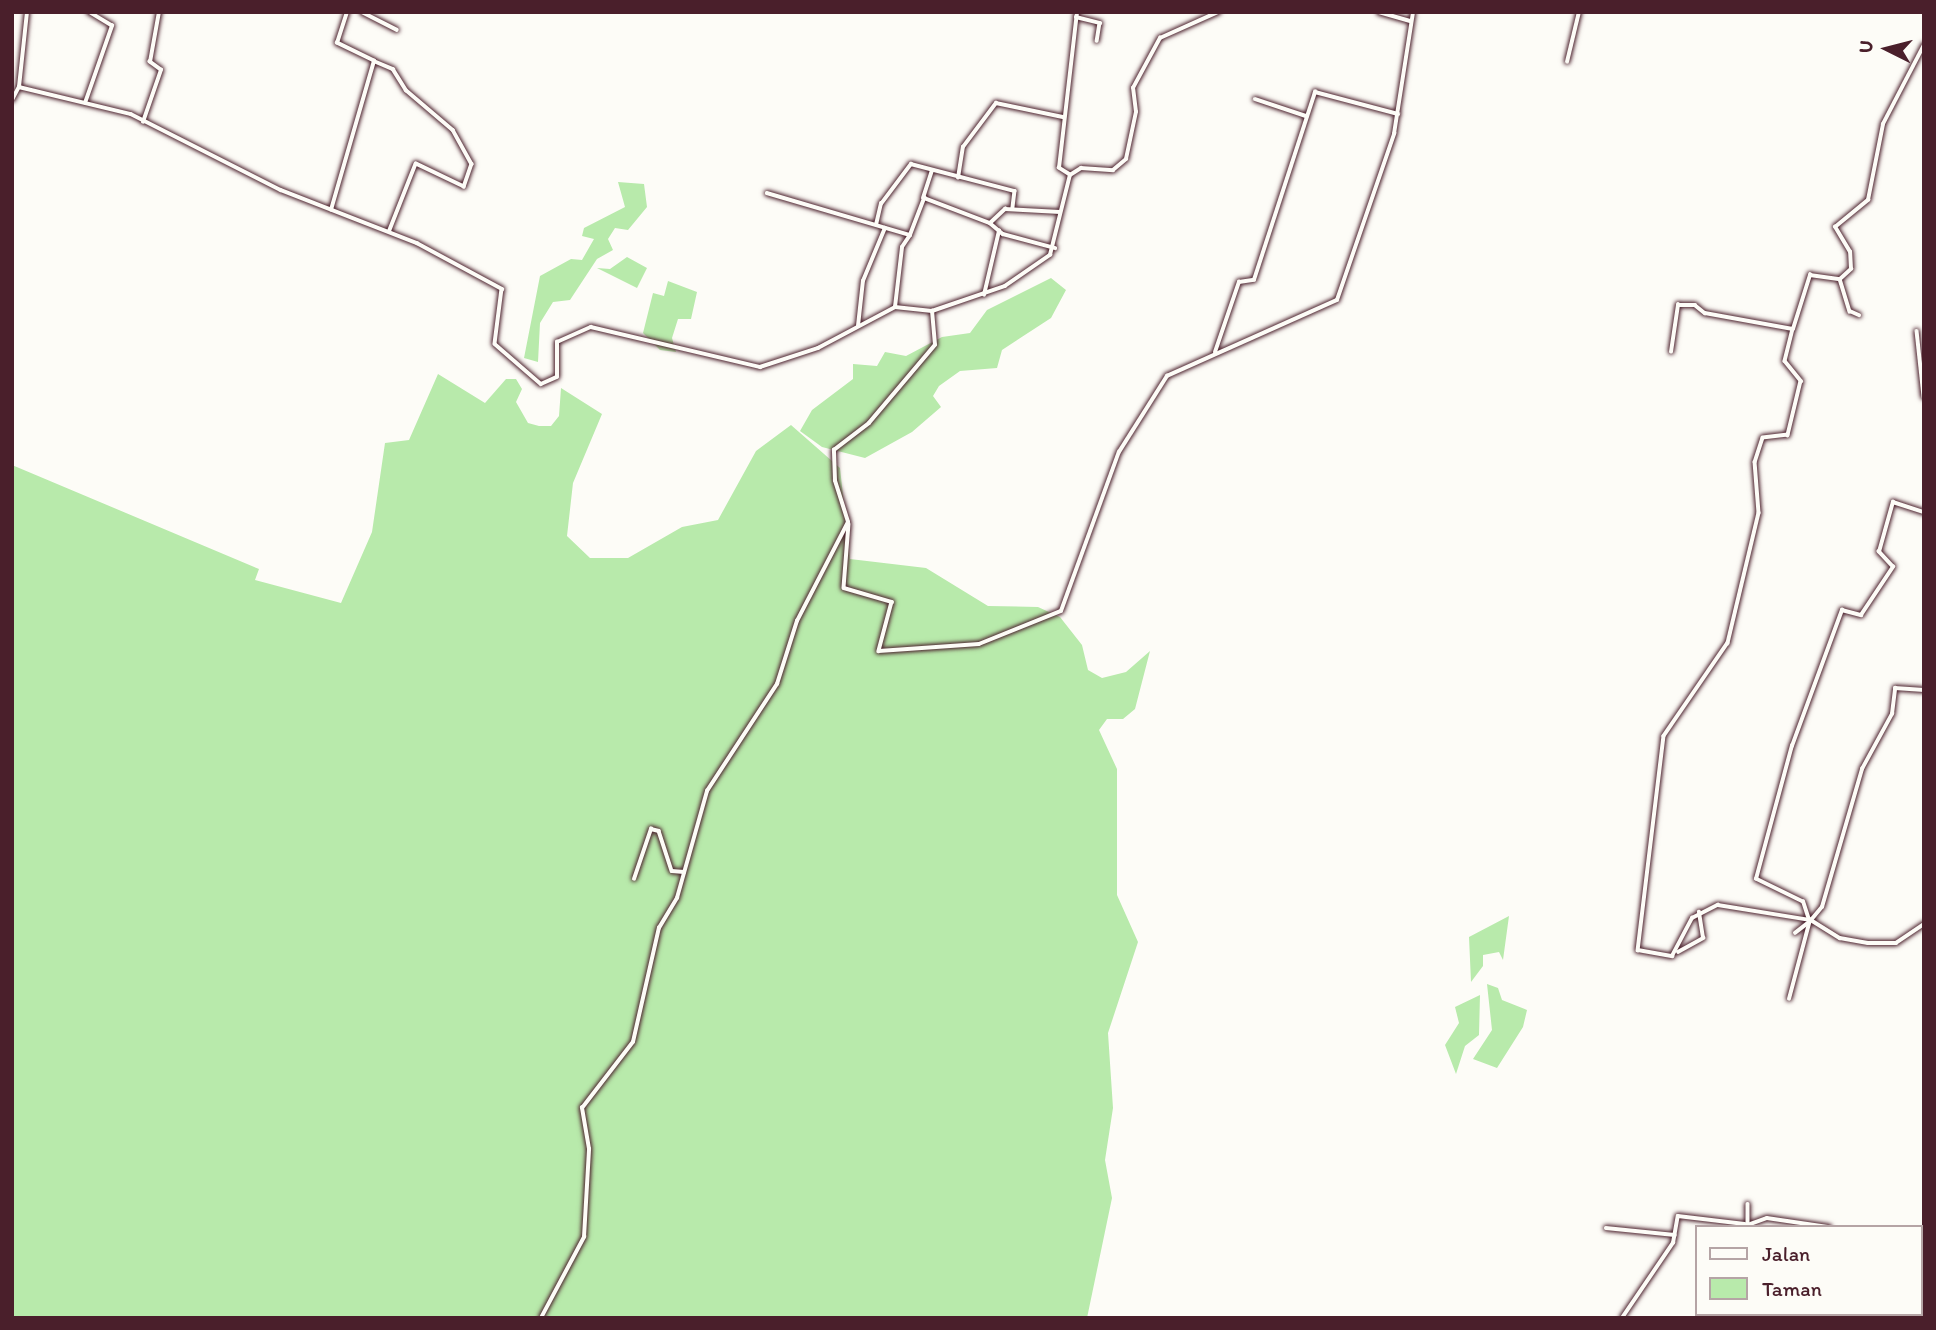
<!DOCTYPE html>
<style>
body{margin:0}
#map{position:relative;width:1936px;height:1330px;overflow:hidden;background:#fdfcf7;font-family:Itim,sans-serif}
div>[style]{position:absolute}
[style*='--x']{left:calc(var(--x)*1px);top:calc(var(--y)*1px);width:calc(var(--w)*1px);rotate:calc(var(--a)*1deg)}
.green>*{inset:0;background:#b8eaab}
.roads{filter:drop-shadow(0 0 2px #4a1f2b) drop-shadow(0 0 2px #4a1f2b)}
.street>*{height:3.5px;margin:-1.75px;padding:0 1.75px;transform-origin:1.75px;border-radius:1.75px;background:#fdfcf7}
span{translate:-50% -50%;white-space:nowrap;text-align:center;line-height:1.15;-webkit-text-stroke:7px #fdfcf7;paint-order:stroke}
.frame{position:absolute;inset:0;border:14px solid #4a1f2b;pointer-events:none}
.legend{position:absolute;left:1695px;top:1225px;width:228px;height:91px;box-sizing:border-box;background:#fdfcf7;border:2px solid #b5a4a5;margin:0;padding:9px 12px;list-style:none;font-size:21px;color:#4a1f2b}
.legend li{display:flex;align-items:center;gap:14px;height:35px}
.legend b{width:35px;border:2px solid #b5a4a5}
.north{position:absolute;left:1852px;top:14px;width:70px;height:70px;-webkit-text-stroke:5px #fdfcf7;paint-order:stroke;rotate:276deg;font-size:19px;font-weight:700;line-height:28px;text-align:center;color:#4a1f2b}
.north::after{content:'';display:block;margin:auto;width:24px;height:32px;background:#4a1f2b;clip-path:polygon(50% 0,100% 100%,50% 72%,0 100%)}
</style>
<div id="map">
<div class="green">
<i style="clip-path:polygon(618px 182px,644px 184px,647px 207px,628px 230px,615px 228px,608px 239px,613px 250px,597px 259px,570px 300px,553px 302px,540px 323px,538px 362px,524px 358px,540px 276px,571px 259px,582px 260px,594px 239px,582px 236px,584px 228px,625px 207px)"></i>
<i style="clip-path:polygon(627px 257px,647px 268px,637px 288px,597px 268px,610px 269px)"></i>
<i style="clip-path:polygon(1051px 278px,1066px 290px,1051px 318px,1002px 350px,997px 368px,960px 371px,939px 386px,933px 396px,941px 407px,912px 432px,865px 458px,822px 447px,800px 431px,812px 410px,853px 379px,853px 364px,877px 366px,885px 352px,906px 356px,942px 337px,970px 333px,987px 310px)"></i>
<i style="clip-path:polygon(668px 281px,697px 292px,691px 319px,678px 319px,672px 338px,676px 352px,660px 350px,643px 333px,653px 293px,664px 296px)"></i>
<i style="clip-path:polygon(438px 374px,485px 403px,506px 379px,516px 379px,522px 389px,516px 402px,528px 423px,539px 426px,551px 426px,559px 416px,561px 388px,602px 414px,573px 483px,567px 536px,590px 558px,628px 558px,682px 527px,718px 520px,756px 451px,791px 425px,840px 468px,850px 559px,926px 568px,988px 606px,1038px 607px,1060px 617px,1082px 645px,1088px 670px,1102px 678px,1126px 672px,1150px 651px,1135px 709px,1123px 719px,1107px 719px,1099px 730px,1117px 769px,1117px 895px,1138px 942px,1108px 1033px,1113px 1108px,1105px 1160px,1112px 1198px,1087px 1318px,12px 1318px,12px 465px,259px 569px,255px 580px,341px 603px,372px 532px,385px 443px,409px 440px)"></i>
<i style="clip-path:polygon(1509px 916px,1503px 960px,1499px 952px,1483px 955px,1483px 966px,1471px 982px,1469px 937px)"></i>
<i style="clip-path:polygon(1487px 984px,1498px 988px,1502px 1000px,1527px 1010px,1523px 1027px,1497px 1068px,1473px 1059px,1492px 1030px)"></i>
<i style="clip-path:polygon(1480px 995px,1479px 1035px,1465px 1046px,1456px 1074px,1445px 1045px,1459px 1023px,1455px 1007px)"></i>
</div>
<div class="roads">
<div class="street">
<i style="--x:362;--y:12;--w:39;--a:27"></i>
<i style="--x:1379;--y:12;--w:33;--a:16"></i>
<i style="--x:1076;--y:17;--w:25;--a:14"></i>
<i style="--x:1100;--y:23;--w:18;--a:99"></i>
<i style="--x:374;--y:61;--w:21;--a:23"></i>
<i style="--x:393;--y:69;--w:25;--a:58"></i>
<i style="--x:406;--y:90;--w:62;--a:40.4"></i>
<i style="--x:453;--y:130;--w:39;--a:61"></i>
<i style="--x:472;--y:164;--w:24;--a:109"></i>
<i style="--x:464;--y:187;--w:53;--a:-154.4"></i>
<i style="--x:416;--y:164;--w:71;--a:111.5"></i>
<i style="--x:1567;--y:62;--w:51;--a:-76.5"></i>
<i style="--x:19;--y:87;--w:75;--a:-83.9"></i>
<i style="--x:1255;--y:99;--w:54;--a:18.4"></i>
<i style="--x:12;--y:100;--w:15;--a:-62"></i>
<i style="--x:19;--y:87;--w:115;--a:13.6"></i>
<i style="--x:131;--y:114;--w:168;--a:26.9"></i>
<i style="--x:281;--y:190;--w:146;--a:21.3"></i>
<i style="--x:417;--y:243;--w:97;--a:28.4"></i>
<i style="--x:502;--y:289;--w:55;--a:97.3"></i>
<i style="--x:495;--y:344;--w:61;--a:41"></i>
<i style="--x:541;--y:384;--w:17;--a:-24"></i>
<i style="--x:557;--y:377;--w:35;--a:-90"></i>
<i style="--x:557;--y:342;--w:37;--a:-24"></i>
<i style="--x:591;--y:327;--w:174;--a:13.3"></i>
<i style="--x:760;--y:367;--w:61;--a:-18.1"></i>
<i style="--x:818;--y:348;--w:87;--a:-28"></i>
<i style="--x:895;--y:307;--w:37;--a:6"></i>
<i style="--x:85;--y:103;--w:82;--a:-70.7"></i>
<i style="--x:112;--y:26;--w:27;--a:-149"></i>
<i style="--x:143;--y:122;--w:55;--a:-70.9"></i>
<i style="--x:161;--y:70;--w:14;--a:-144"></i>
<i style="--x:150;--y:62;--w:51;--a:-79.8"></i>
<i style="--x:1070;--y:175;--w:13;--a:-148"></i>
<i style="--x:1059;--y:168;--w:157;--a:-83.4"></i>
<i style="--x:958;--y:178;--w:31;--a:-81"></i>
<i style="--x:963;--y:147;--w:55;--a:-53.1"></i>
<i style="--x:996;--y:103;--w:68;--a:11.8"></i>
<i style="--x:767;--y:193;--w:149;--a:16.4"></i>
<i style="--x:910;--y:235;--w:40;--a:-69"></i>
<i style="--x:924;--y:198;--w:71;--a:20.7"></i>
<i style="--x:990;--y:223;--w:21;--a:-43"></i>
<i style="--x:1005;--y:209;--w:55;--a:3.1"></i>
<i style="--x:923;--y:198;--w:29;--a:-72"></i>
<i style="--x:331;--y:210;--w:155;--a:-73.9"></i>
<i style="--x:374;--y:61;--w:41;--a:-154.1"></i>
<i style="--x:337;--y:43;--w:33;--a:-72"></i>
<i style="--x:990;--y:223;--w:17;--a:40"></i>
<i style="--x:1003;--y:234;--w:54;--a:15.1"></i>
<i style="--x:876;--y:225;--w:22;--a:-77"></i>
<i style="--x:881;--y:204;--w:50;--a:-53.1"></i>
<i style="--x:911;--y:164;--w:107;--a:14.6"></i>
<i style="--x:1015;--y:191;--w:17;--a:97"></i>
<i style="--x:1840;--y:279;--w:34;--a:73"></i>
<i style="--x:1850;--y:311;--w:10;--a:24"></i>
<i style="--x:984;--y:295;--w:66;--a:-76.8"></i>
<i style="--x:895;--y:307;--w:60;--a:-83.3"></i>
<i style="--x:902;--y:247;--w:14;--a:-56"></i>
<i style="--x:858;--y:326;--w:45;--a:-83.7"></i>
<i style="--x:863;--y:281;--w:57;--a:-67.5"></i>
<i style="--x:1793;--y:329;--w:57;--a:-72.5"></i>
<i style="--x:1810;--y:275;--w:30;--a:8"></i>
<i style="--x:1840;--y:279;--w:15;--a:-42"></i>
<i style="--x:1851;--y:269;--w:17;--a:-93"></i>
<i style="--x:1850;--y:252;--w:29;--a:-121"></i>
<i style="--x:1835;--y:227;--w:43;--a:-39.3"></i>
<i style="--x:1868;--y:200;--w:77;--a:-78.8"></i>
<i style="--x:1883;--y:124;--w:89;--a:-62.6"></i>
<i style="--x:1917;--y:331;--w:66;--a:83.9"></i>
<i style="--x:1215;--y:352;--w:74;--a:-71.1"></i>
<i style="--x:1239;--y:282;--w:15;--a:-8"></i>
<i style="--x:1254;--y:280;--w:198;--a:-72"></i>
<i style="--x:1315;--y:92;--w:86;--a:14.8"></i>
<i style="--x:1671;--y:352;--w:48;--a:-81.5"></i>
<i style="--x:1678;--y:305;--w:17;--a:0"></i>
<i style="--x:1695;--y:305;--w:13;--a:39"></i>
<i style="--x:1705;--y:313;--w:89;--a:10.3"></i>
<i style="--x:1793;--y:329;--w:33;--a:104"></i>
<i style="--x:1785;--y:361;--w:26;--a:51"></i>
<i style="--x:1801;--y:381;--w:56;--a:103.5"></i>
<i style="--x:1788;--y:435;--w:25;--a:173"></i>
<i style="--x:1763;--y:438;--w:25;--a:108"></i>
<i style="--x:1755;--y:462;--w:51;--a:85.5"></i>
<i style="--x:1759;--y:513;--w:134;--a:103.4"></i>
<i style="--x:1728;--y:643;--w:113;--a:124.5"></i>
<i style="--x:1664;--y:736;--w:216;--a:96.9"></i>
<i style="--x:1638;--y:950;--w:35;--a:10"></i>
<i style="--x:1672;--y:956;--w:43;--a:-62.2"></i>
<i style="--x:1692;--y:918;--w:29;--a:-27"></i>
<i style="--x:1718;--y:905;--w:94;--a:9.2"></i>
<i style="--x:1811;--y:920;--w:34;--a:32"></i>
<i style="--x:1840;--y:938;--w:28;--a:10"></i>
<i style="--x:1868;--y:943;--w:28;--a:0"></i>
<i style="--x:1896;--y:943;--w:34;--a:-34"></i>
<i style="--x:849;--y:524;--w:64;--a:94.5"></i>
<i style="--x:844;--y:588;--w:50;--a:16.3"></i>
<i style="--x:892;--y:602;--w:51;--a:104.9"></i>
<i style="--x:879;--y:651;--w:100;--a:-4"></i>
<i style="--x:979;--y:644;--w:88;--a:-21.9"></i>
<i style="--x:1061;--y:611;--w:169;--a:-70"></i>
<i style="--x:1119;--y:452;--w:90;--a:-57.7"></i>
<i style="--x:1167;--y:376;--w:186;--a:-24.1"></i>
<i style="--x:1337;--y:300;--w:176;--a:-71"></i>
<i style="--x:1394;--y:134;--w:123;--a:-81.1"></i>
<i style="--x:634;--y:879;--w:53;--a:-71.2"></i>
<i style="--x:651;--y:829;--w:8;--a:14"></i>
<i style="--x:659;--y:831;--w:42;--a:72"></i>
<i style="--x:672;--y:871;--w:12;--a:5"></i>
<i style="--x:1809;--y:920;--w:19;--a:-108"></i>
<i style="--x:1803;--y:902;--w:52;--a:-153.9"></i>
<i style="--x:1756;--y:879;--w:138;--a:-74.9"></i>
<i style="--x:1792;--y:746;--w:145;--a:-69.8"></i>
<i style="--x:1842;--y:610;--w:20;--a:15"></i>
<i style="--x:1861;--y:615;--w:58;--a:-56.3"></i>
<i style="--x:1893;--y:567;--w:21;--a:-133"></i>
<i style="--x:1879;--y:552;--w:52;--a:-74.4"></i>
<i style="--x:1893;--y:502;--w:33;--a:18"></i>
<i style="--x:1811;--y:920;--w:17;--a:-50"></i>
<i style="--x:1822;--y:907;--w:144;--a:-73.8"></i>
<i style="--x:1862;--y:769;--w:63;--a:-61.4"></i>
<i style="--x:1892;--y:714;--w:26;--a:-83"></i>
<i style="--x:1895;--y:688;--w:29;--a:4"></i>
<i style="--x:1795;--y:933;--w:18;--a:-38"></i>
<i style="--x:1678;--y:952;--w:29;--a:-29"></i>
<i style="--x:1703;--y:938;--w:26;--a:-99"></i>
<i style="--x:1789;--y:999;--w:82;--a:-75.1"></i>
<i style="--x:1748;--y:1204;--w:21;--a:90"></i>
<i style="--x:1748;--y:1225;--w:20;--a:-20"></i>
<i style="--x:1767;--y:1218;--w:63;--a:8.3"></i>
<i style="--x:1606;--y:1228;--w:69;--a:5.8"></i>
<i style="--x:1920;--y:1260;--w:4;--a:27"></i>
<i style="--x:541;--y:1318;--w:92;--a:-62"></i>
<i style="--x:584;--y:1237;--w:88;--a:-86.7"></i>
<i style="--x:589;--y:1149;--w:42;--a:-99.7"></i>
<i style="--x:582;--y:1108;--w:83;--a:-52.3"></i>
<i style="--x:633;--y:1042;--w:117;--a:-77.2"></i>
<i style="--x:659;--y:928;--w:35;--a:-59"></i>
<i style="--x:677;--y:898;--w:111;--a:-74.3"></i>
<i style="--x:707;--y:791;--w:128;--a:-56.8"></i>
<i style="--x:777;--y:684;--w:66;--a:-72.4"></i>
<i style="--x:797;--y:621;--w:111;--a:-62.7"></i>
<i style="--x:848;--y:522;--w:43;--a:-107.6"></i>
<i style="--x:835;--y:481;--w:31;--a:-92"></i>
<i style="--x:834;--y:450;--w:44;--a:-37.6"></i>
<i style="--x:869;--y:423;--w:102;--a:-49.8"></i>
<i style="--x:935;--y:345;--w:34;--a:-95"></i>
<i style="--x:932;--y:311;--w:77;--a:-18.9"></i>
<i style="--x:1005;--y:286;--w:55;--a:-34.6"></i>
<i style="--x:1050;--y:255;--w:82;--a:-76"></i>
<i style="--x:1070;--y:175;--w:13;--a:-32"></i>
<i style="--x:1081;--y:168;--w:32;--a:4"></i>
<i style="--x:1113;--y:170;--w:17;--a:-40"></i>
<i style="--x:1126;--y:159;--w:48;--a:-78"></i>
<i style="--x:1136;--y:112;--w:24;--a:-97"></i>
<i style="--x:1133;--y:88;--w:57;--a:-61.6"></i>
<i style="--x:1160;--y:38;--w:64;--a:-24.1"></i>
<i style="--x:1622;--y:1318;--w:91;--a:-55.8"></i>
<i style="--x:1673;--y:1243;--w:27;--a:-80"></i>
<i style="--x:1678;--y:1216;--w:67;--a:6.8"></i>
</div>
</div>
<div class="frame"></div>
<ul class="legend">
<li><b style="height:9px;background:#fdfcf7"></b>Jalan</li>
<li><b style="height:19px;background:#b8eaab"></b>Taman</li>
</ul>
<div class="north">U</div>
</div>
